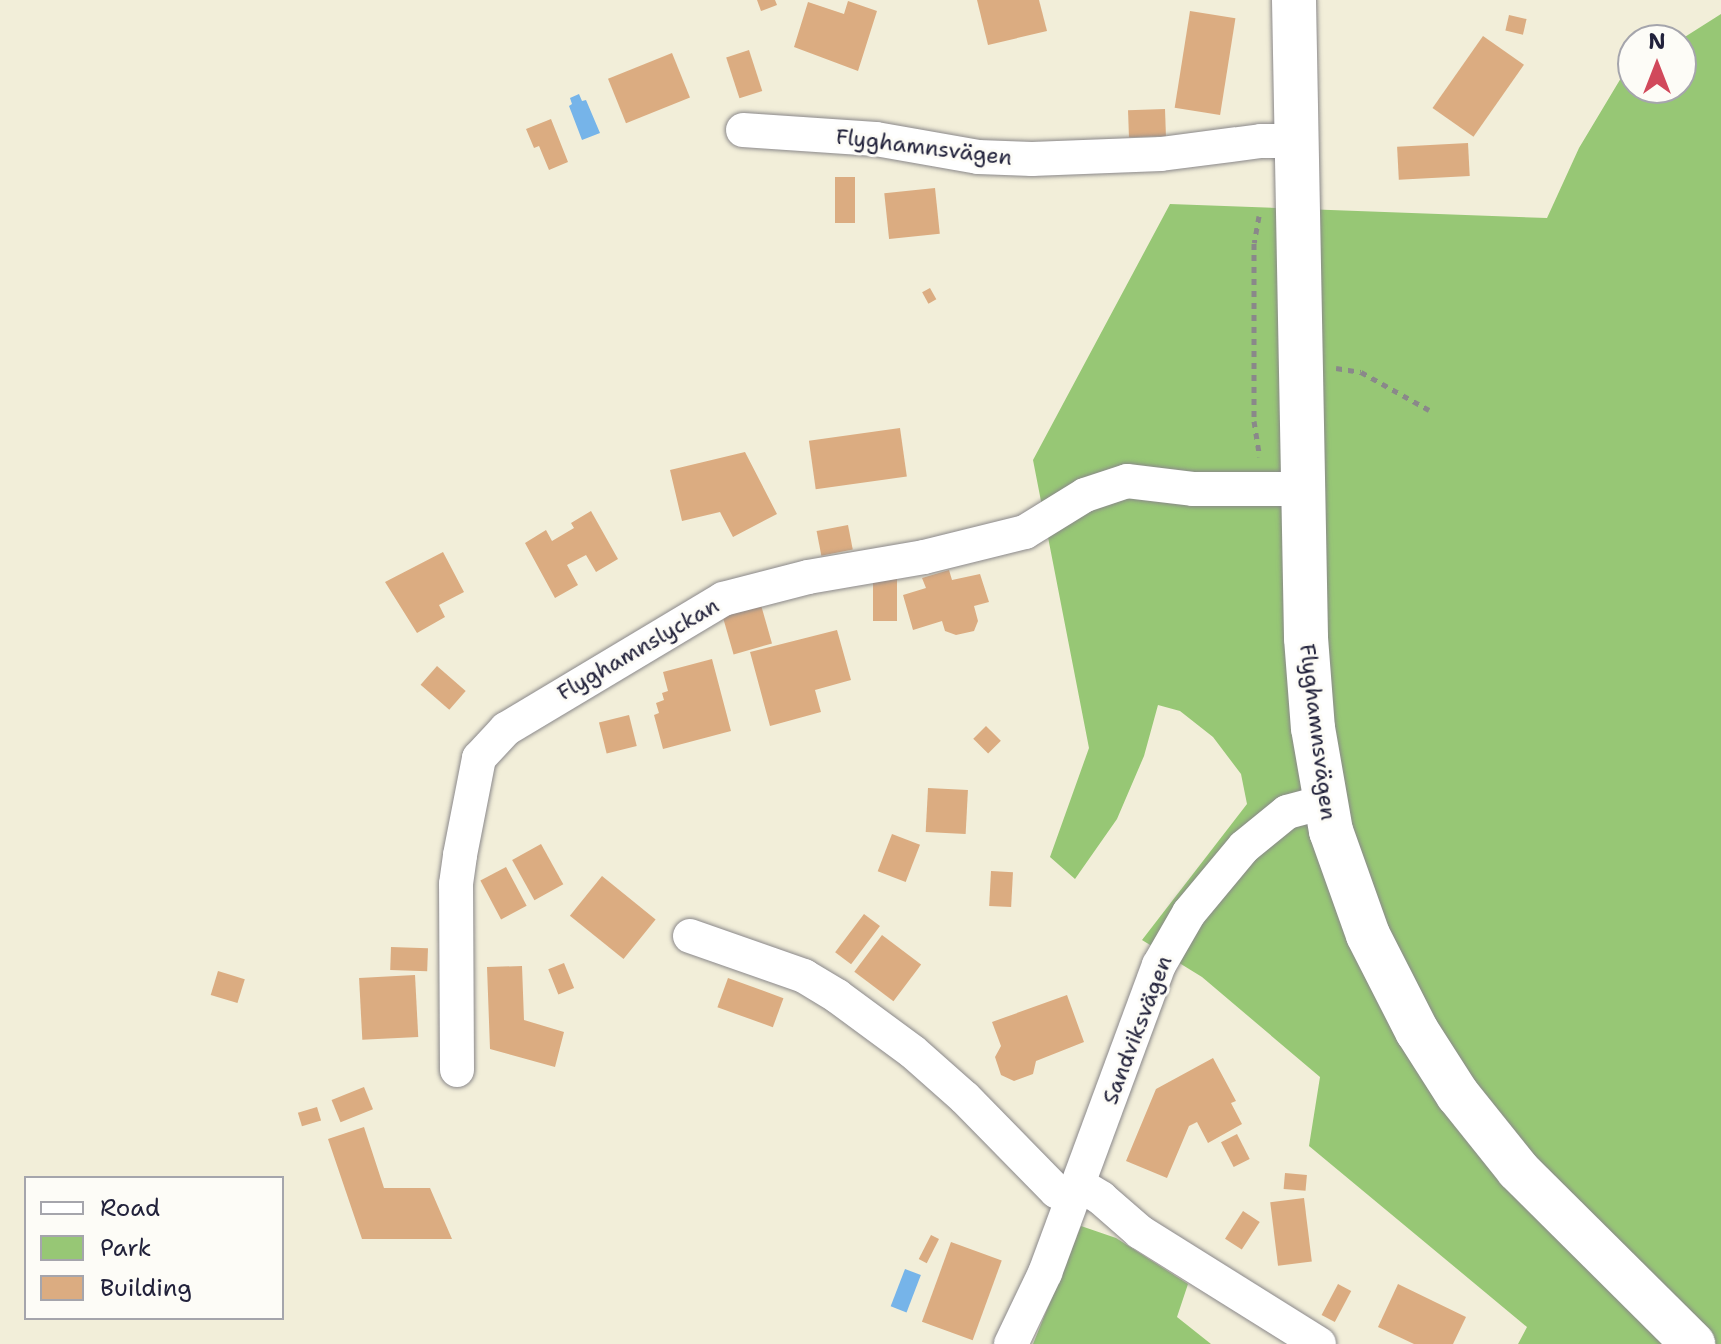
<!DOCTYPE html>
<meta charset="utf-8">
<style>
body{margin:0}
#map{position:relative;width:1721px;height:1344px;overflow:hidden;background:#f2eed9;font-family:"Shantell Sans",sans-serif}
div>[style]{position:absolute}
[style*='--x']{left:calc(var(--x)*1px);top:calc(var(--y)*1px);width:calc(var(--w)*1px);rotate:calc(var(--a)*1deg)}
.green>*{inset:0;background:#97c775}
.water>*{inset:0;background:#76b4e9;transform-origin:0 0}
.building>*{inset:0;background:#dbac81;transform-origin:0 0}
.path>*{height:5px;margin-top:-2.5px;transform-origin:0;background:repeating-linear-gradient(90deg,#8a888a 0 6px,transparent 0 12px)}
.roads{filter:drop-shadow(0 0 2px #8a888a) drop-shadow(0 0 2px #8a888a)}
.minor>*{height:34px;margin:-17px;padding:0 17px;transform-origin:17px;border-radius:17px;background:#fff}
.tertiary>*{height:44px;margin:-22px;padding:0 22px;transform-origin:22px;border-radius:22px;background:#fff}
span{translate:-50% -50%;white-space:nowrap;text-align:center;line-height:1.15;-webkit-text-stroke:6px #fdfcf7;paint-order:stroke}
.street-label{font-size:22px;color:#22223b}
.legend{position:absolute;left:24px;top:1176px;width:260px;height:144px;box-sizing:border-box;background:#fdfcf7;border:2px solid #a5a5ac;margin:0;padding:10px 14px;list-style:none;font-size:24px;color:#22223b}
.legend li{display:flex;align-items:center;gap:16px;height:40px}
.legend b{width:40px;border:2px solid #a5a5ac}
.north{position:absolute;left:1617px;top:24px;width:80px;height:80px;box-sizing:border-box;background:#fdfcf7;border:2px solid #a5a5ac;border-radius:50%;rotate:0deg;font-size:22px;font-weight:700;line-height:32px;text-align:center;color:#22223b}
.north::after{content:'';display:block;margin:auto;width:28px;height:36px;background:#d1495b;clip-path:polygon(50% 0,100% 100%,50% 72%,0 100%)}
</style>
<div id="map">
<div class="green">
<i style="clip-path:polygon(1721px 14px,1721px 1344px,1518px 1344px,1527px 1327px,1309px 1146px,1320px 1077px,1202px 977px,1142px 940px,1247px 804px,1241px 774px,1213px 737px,1180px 711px,1158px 705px,1144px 756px,1117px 819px,1075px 879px,1050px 857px,1089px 748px,1033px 460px,1170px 204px,1547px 218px,1579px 148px,1621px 78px,1633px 70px,1633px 88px,1681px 88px,1680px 40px)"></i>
<i style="clip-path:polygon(1081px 1226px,1116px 1238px,1188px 1284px,1177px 1317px,1211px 1344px,1033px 1344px)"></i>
</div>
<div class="water">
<i style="clip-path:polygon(579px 94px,582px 101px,586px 100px,600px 133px,582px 140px,569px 106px,572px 104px,570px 98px)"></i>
<i style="left:905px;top:1269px;width:17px;height:40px;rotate:21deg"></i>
</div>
<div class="building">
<i style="clip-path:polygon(757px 0,775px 0,777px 5px,761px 11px)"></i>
<i style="clip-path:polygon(977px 0,1039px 0,1047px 31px,988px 45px)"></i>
<i style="clip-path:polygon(848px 1px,877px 11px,858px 71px,794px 47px,808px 2px,844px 14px)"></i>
<i style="left:1190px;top:11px;width:46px;height:98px;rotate:9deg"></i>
<i style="left:1509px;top:15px;width:18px;height:16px;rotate:13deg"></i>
<i style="left:1483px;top:36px;width:50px;height:88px;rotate:35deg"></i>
<i style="left:749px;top:50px;width:43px;height:24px;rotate:72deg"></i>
<i style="left:672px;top:53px;width:48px;height:69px;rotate:68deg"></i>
<i style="left:1165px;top:109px;width:27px;height:37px;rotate:88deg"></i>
<i style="clip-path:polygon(551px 119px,568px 162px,549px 170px,539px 146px,534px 148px,526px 129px)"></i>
<i style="left:1468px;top:143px;width:33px;height:71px;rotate:87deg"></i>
<i style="left:855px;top:177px;width:46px;height:20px;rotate:90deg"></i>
<i style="left:935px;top:188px;width:46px;height:51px;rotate:84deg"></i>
<i style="left:930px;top:288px;width:13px;height:9px;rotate:61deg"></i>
<i style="left:900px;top:428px;width:49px;height:92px;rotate:82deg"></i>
<i style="clip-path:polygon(745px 452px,777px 514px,733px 537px,720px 512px,682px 521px,670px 470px)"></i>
<i style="clip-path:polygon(591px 511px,618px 559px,596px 572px,586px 555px,567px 565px,578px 585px,555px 598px,525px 543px,546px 530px,552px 541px,574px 528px,571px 523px)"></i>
<i style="left:848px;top:525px;width:25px;height:32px;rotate:79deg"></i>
<i style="clip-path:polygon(443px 552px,464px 592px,439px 605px,445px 617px,417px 633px,385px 582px)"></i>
<i style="left:873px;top:570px;width:24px;height:51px"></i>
<i style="clip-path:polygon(949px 570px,952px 580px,980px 574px,989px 602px,974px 606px,978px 621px,974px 631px,956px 635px,945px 631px,942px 621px,913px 630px,903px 595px,926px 588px,922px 578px)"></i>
<i style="left:761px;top:605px;width:40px;height:40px;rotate:74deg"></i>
<i style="clip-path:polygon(837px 630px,851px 680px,815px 690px,821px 712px,770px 726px,750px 652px)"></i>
<i style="clip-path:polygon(712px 659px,731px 731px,663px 749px,654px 715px,659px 713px,656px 703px,664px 700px,662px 693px,668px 691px,663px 672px)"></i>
<i style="left:437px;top:666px;width:38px;height:25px;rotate:41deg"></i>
<i style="left:629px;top:715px;width:32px;height:31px;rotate:76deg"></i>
<i style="left:986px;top:726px;width:21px;height:18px;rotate:45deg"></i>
<i style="left:928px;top:788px;width:40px;height:44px;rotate:3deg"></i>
<i style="left:892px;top:834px;width:30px;height:40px;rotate:21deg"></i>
<i style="left:541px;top:844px;width:46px;height:33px;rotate:61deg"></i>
<i style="left:506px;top:867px;width:44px;height:29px;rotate:62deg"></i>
<i style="left:991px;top:871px;width:22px;height:35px;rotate:3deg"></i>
<i style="left:602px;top:876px;width:69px;height:51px;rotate:39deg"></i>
<i style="left:864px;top:914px;width:20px;height:48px;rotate:37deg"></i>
<i style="left:882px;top:935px;width:49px;height:46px;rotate:37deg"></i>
<i style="left:391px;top:947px;width:37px;height:23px;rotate:2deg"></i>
<i style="left:564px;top:963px;width:27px;height:17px;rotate:68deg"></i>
<i style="clip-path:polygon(522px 966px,524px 1020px,564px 1032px,555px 1067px,490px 1049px,487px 967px)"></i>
<i style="left:218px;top:971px;width:28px;height:25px;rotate:17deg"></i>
<i style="left:415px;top:975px;width:62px;height:56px;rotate:87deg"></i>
<i style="left:728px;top:978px;width:59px;height:31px;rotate:20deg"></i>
<i style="clip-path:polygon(1067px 995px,1084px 1042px,1036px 1061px,1033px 1074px,1014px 1081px,1001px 1075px,995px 1057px,1001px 1046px,992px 1022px)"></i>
<i style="clip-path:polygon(1213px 1058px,1236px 1101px,1231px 1103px,1242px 1124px,1208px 1143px,1197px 1122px,1189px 1126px,1167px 1178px,1126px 1161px,1156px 1089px)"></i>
<i style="left:364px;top:1087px;width:24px;height:35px;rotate:68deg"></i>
<i style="left:317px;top:1107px;width:14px;height:20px;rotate:73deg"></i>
<i style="clip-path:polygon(364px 1127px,384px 1188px,430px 1188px,452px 1239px,362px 1239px,328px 1139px)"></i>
<i style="left:1237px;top:1134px;width:28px;height:18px;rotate:63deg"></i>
<i style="left:1285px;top:1173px;width:22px;height:16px;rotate:5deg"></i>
<i style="left:1304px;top:1198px;width:64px;height:34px;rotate:83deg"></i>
<i style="left:1243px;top:1211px;width:20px;height:33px;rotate:33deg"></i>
<i style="left:931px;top:1235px;width:9px;height:27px;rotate:27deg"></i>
<i style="left:951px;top:1242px;width:54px;height:85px;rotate:20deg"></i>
<i style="left:1338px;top:1284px;width:15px;height:35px;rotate:28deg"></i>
<i style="clip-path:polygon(1398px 1284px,1466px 1317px,1453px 1344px,1414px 1344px,1378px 1327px)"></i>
</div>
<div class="path">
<i style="--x:1259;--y:216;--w:27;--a:100"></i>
<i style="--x:1254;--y:243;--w:178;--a:90"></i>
<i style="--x:1254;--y:421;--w:36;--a:81"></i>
<i style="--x:1336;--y:368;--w:25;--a:9"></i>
<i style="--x:1361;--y:372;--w:78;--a:29.2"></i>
</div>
<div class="roads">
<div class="minor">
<i style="--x:743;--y:130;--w:133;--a:3.9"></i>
<i style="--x:876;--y:139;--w:104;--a:10"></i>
<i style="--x:978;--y:157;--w:54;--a:2.1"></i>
<i style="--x:1032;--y:159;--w:129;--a:-2.2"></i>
<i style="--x:1161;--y:154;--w:101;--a:-7.4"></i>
<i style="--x:1261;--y:141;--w:35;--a:0"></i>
<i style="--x:690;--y:936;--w:121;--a:19.3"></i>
<i style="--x:804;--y:976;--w:39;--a:31"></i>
<i style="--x:837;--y:996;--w:94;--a:36.4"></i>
<i style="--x:913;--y:1052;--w:69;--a:41.5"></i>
<i style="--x:965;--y:1098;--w:130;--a:45.6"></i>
<i style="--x:1056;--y:1191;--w:18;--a:27"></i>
<i style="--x:457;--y:1070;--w:186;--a:-90.3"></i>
<i style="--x:456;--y:884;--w:29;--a:-82"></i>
<i style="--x:460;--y:855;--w:99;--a:-78.9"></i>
<i style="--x:479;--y:758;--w:40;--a:-47"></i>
<i style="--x:506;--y:729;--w:253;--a:-30.9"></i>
<i style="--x:723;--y:599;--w:88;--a:-14.5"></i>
<i style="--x:808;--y:577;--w:118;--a:-9.8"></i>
<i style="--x:924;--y:557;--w:104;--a:-13.9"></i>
<i style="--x:1025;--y:532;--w:70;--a:-31.7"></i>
<i style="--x:1085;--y:495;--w:44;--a:-18.4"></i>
<i style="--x:1127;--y:481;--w:66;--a:6.9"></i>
<i style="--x:1193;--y:489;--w:111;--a:0"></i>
<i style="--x:1078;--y:1184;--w:27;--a:31"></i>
<i style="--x:1101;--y:1198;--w:52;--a:41.1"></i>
<i style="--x:1140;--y:1232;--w:211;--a:32"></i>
<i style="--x:1011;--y:1344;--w:79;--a:-64.4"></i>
<i style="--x:1045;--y:1273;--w:328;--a:-69.7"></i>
<i style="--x:1159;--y:965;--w:60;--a:-60"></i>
<i style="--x:1189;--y:913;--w:86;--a:-50.2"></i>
<i style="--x:1244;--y:847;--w:55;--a:-39.1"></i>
<i style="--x:1287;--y:812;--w:39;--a:-15"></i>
</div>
<div class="tertiary">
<i style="--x:1294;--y:0;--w:638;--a:88.92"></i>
<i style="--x:1306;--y:638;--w:90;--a:85.6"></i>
<i style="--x:1313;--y:728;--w:105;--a:80.1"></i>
<i style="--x:1331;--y:831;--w:110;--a:70.4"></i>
<i style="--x:1368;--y:935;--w:108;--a:63"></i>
<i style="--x:1417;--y:1031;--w:76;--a:57.4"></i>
<i style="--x:1458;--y:1095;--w:96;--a:51.3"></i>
<i style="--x:1518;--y:1170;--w:247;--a:44.8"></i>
</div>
</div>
<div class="street-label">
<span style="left:924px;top:147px;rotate:7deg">Flyghamnsvägen</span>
<span style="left:638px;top:649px;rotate:-30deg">Flyghamnslyckan</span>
<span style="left:1318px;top:732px;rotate:83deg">Flyghamnsvägen</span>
<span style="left:1137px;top:1030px;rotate:-69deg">Sandviksvägen</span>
</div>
<ul class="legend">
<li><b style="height:10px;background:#fff"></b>Road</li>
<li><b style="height:22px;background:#97c775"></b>Park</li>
<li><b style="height:22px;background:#dbac81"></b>Building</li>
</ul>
<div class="north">N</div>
</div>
